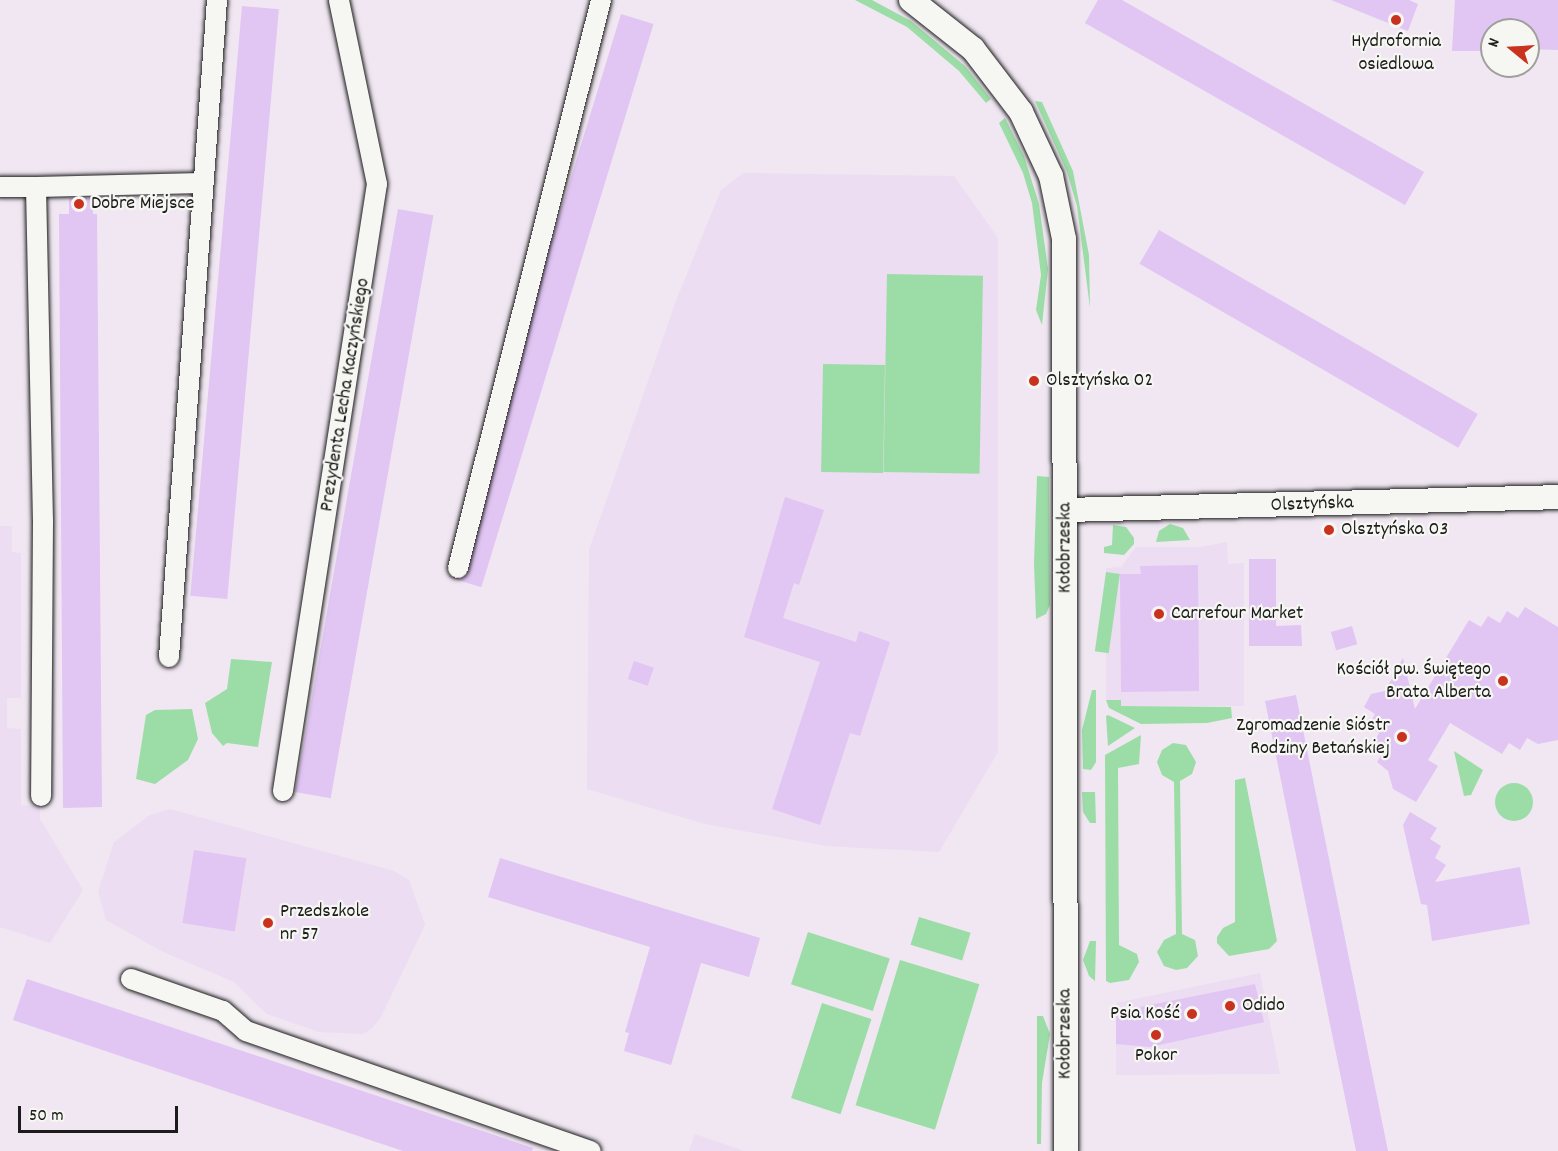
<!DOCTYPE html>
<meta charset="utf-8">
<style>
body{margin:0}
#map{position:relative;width:1558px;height:1151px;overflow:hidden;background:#f0e7f2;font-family:Dekko,sans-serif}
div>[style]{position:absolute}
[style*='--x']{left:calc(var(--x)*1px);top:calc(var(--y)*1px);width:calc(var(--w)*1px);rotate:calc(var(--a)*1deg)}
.built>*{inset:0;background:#ecddf2}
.green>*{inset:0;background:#9cdda7;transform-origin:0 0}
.round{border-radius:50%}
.building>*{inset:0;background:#e1c5f3;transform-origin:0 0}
.roads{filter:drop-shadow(0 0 2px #1c1c1c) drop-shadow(0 0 2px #1c1c1c)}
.minor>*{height:20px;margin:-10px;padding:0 10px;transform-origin:10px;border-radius:10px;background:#f6f6f2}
.tertiary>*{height:24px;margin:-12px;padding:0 12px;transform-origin:12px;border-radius:12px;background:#f6f6f2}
.dots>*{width:16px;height:16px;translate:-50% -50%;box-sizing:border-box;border:3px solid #f6f6f2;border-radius:50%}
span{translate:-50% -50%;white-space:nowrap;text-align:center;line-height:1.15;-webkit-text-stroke:4.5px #f6f6f2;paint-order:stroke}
.poi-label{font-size:20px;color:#1c1c1c}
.left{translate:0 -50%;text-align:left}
.right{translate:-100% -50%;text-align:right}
.street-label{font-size:20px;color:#1c1c1c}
.north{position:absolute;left:1480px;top:18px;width:60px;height:60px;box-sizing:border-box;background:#f6f6f2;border:2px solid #9f9f9c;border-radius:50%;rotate:288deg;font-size:16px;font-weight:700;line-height:24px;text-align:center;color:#1c1c1c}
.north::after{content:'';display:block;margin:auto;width:21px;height:27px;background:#c8321e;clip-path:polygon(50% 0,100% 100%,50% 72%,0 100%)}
.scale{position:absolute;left:18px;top:1106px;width:160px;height:27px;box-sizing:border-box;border:3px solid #1c1c1c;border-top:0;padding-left:8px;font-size:18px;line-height:21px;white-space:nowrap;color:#1c1c1c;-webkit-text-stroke:4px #f6f6f2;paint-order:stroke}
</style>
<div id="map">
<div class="built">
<i style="clip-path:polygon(743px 173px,954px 176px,998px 238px,998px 752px,939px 852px,827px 846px,705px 824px,587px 789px,589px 550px,676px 301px,721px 190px)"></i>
<i style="clip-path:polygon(0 526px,12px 526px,12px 552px,21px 553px,21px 698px,7px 698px,7px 728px,21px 729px,21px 805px,40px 806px,40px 819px,83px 890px,50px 943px,0 927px)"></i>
<i style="clip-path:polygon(1227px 542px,1228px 564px,1244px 563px,1244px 706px,1121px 706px,1121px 700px,1106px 700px,1106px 568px,1121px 567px,1136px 547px,1200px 547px)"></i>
<i style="clip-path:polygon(170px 809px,394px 871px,409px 880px,425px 925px,380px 1019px,371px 1029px,363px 1034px,319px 1032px,267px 1014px,234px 982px,161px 951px,106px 920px,98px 892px,114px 842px,150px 815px)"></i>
<i style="clip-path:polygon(1260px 973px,1280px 1074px,1116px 1075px,1116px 1003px)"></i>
<i style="clip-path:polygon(695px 1134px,744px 1151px,689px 1151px)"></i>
</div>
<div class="green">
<i style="clip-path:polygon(855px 0,872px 0,911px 21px,965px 66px,991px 99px,986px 103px,959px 71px,907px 27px)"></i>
<i style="clip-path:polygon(1035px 101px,1042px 102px,1073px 171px,1089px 255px,1090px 308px,1077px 206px,1067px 172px)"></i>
<i style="clip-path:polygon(1005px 118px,1024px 156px,1039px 204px,1048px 269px,1042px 325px,1036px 310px,1041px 275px,1032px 203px,1023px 173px,999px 123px)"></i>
<i style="left:887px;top:274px;width:96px;height:198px;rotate:1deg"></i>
<i style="left:823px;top:364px;width:62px;height:108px;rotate:1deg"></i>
<i style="clip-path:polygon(1037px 476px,1049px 477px,1050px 605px,1046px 614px,1036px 619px,1034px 563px)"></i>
<i style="clip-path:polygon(1170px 524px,1183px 528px,1190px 540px,1156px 542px,1159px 531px)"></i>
<i style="clip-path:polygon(1113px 525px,1126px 527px,1134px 538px,1134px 544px,1124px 555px,1104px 553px,1104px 547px,1112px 545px)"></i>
<i style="left:1106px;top:572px;width:14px;height:80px;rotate:8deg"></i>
<i style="clip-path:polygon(231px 659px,272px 662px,258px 747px,227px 743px,223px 746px,212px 733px,205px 703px,227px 689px)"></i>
<i style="clip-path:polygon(1092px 690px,1096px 690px,1096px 762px,1091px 770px,1083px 769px,1082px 730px)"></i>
<i style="clip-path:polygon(1106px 700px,1121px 700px,1121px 706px,1231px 707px,1232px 718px,1207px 723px,1141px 724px,1109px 708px)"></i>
<i style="clip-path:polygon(192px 709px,198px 739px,188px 760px,155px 784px,136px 779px,146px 715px,155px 710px)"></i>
<i style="clip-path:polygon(1108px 715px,1135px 728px,1108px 746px,1106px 716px)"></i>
<i style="clip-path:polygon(1141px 735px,1139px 764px,1118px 768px,1119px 945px,1137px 954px,1139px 962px,1129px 980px,1110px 983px,1106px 981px,1105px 755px)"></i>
<i style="clip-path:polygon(1173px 743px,1186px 745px,1196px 762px,1192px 774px,1180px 781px,1182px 934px,1195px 940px,1198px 956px,1187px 968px,1176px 970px,1164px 966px,1157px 952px,1164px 940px,1176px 934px,1174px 782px,1162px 775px,1157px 762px,1162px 750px)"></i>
<i style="clip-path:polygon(1454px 751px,1483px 770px,1471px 795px,1464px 796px)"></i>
<i style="clip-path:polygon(1245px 778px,1277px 941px,1269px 949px,1229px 956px,1217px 943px,1217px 937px,1223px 928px,1235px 922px,1235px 780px)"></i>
<i class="round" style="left:1495px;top:783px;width:38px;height:38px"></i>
<i style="clip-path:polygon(1082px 792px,1095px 792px,1096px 823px,1090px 823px,1083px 812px)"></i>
<i style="left:919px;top:917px;width:54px;height:29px;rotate:17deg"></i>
<i style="left:808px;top:932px;width:86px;height:55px;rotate:18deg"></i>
<i style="clip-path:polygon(1090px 941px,1096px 941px,1095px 981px,1089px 976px,1083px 960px)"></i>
<i style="left:900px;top:960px;width:83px;height:152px;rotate:17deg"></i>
<i style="left:822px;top:1003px;width:52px;height:100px;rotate:18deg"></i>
<i style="clip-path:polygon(1037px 1016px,1043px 1016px,1050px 1034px,1042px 1083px,1041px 1144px,1037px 1144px)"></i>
</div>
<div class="building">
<i style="clip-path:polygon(1098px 0,1122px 0,1424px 172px,1405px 205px,1085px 23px)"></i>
<i style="clip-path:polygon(1331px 0,1409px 0,1418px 4px,1408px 31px)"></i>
<i style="clip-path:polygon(1455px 0,1558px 0,1558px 50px,1528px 49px,1528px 30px,1492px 30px,1492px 51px,1452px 51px)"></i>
<i style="left:242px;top:6px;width:37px;height:592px;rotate:5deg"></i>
<i style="left:621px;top:14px;width:34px;height:589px;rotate:17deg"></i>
<i style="clip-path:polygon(69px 198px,93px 198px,93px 214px,97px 214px,102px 807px,63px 808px,59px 214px,69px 214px)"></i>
<i style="left:398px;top:209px;width:36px;height:592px;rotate:10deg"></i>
<i style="left:1159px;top:230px;width:368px;height:39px;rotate:30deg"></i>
<i style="clip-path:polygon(785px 497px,824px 510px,799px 585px,794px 583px,783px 618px,856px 642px,859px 631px,890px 642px,860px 736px,850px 733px,820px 825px,772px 809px,820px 662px,744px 637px)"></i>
<i style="clip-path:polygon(1249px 559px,1276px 559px,1276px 626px,1301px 625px,1302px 646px,1249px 646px)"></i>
<i style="clip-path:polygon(1198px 565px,1199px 691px,1121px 692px,1120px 574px,1141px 574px,1140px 566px)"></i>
<i style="clip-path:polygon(1525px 607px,1558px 627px,1558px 740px,1538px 744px,1527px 738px,1520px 750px,1509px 743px,1502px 754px,1450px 723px,1428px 760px,1438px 766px,1416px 802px,1393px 789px,1388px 771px,1377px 762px,1384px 751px,1373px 744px,1379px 733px,1368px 726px,1375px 714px,1364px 707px,1371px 694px,1385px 691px,1403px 658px,1415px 709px,1469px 620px,1481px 627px,1488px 616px,1500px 623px,1507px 611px,1518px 618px)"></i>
<i style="left:1352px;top:626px;width:19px;height:22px;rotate:74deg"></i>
<i style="left:634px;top:661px;width:21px;height:19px;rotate:19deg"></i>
<i style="clip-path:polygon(1296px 695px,1363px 1028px,1388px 1151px,1356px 1151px,1332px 1034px,1265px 701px)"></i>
<i style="clip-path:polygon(1410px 812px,1437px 828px,1430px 839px,1441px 846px,1435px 858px,1446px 865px,1435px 882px,1520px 867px,1530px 924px,1432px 941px,1427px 905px,1421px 904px,1403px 825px)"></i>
<i style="left:194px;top:850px;width:53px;height:74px;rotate:9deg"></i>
<i style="clip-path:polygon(500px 858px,760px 938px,749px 977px,701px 963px,671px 1065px,624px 1051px,629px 1033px,625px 1032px,650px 947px,488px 897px)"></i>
<i style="clip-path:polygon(27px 979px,533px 1148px,532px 1151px,403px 1151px,13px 1020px)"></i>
<i style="clip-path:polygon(1255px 984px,1264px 1022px,1150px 1047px,1116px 1044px,1116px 1016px,1142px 1015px,1140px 1007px)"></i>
</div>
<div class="roads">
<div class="minor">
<i style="--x:0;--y:187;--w:36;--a:0"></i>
<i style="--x:36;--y:187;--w:334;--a:88.8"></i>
<i style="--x:43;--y:521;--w:275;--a:90.4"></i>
<i style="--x:36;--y:187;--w:166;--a:-1.4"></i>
<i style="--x:458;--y:568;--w:586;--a:-75.87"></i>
<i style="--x:169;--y:657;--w:659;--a:-85.82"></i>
<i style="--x:283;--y:791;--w:614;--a:-81.2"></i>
<i style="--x:377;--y:184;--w:188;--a:-101.7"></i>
<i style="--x:131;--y:979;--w:97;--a:19.2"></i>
<i style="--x:223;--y:1011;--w:30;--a:41"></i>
<i style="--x:246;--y:1031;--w:365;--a:19.2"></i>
</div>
<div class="tertiary">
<i style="--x:911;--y:0;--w:79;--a:38.3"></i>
<i style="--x:973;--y:49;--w:79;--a:52.7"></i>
<i style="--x:1021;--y:112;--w:71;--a:64.9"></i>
<i style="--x:1051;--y:176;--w:64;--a:78.3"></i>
<i style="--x:1064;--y:239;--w:912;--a:89.87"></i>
<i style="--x:1066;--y:510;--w:492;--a:-1.5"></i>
</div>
</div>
<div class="dots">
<i style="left:1396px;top:20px;background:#c8321e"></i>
<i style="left:79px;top:204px;background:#c8321e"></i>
<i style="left:1034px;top:381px;background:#c8321e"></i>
<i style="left:1329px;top:530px;background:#c8321e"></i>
<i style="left:1159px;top:614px;background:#c8321e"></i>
<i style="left:1503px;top:681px;background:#c8321e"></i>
<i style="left:1402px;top:737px;background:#c8321e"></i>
<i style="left:268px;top:923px;background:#c8321e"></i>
<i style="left:1230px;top:1006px;background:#c8321e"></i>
<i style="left:1192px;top:1014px;background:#c8321e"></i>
<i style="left:1156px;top:1035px;background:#c8321e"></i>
</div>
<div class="poi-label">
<span style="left:1396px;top:54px">Hydrofornia<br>osiedlowa</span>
<span class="left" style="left:91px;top:204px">Dobre Miejsce</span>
<span class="left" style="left:1046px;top:381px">Olsztyńska 02</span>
<span class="left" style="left:1341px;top:530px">Olsztyńska 03</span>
<span class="left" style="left:1171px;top:614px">Carrefour Market</span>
<span class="right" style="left:1491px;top:682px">Kościół pw. Świętego<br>Brata Alberta</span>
<span class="right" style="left:1390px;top:738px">Zgromadzenie Sióstr<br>Rodziny Betańskiej</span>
<span class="left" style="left:280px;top:924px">Przedszkole<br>nr 57</span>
<span class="left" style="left:1242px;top:1006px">Odido</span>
<span class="right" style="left:1180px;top:1014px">Psia Kość</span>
<span style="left:1156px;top:1056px">Pokor</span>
</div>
<div class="street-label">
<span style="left:346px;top:395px;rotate:-81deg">Prezydenta Lecha Kaczyńskiego</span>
<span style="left:1312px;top:505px;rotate:-2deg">Olsztyńska</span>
<span style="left:1066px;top:548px;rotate:-90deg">Kołobrzeska</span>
<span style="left:1066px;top:1034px;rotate:-90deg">Kołobrzeska</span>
</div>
<div class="north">N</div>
<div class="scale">50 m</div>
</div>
